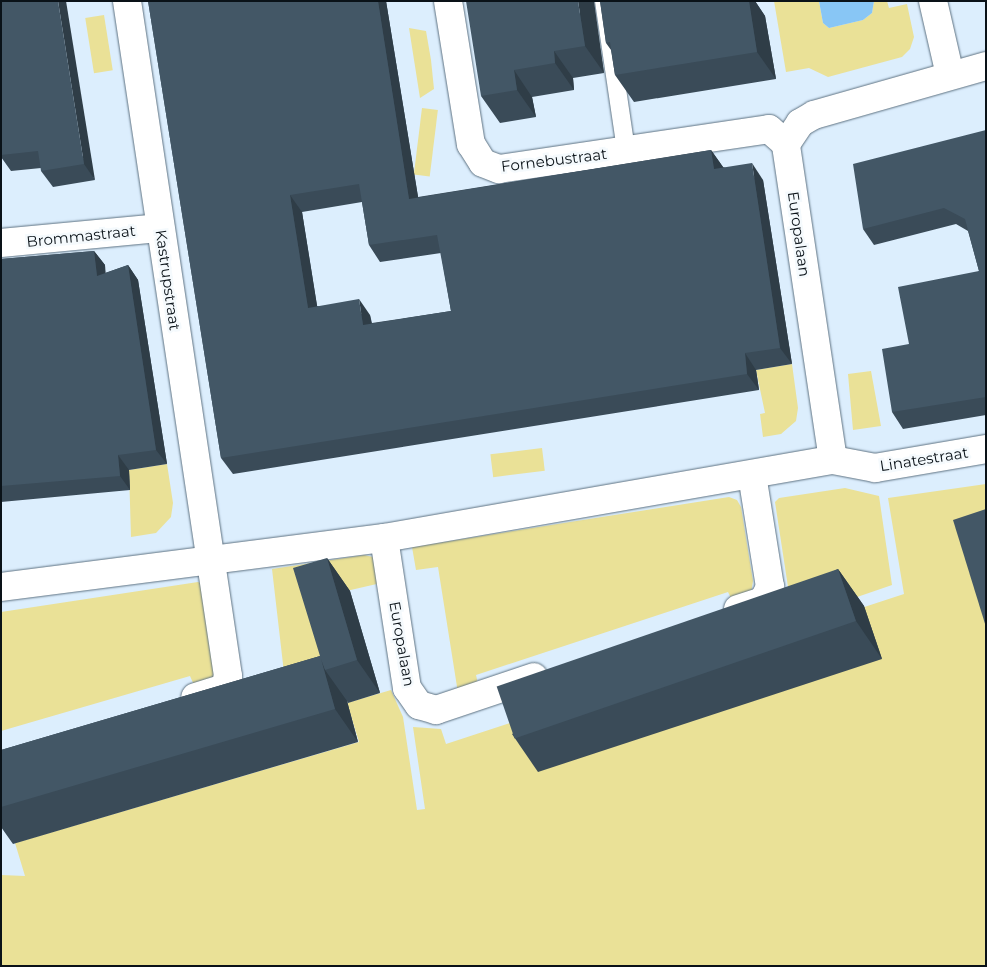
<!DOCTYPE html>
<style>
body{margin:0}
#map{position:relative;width:987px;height:967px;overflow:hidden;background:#dceefd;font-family:Montserrat,sans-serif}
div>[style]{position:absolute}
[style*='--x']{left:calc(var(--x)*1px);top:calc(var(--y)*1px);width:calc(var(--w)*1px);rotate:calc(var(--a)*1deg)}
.green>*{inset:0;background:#eae197;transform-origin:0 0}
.water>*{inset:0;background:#88c6f5}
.roads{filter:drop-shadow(0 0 1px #5e7282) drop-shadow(0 0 1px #5e7282)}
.service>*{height:18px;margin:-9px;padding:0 9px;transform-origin:9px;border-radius:9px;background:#fff}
.minor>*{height:28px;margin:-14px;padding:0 14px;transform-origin:14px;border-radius:14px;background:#fff}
.wall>*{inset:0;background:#3a4b58}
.shaded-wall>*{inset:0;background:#2f3d47}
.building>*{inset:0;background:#435766;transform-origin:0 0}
span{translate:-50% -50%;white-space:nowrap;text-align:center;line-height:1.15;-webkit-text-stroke:5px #f5fafd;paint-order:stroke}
.street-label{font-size:15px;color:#0a1218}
.frame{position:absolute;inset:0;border:2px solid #0a1218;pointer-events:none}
</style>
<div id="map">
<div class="green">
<i style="clip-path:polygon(774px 1px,819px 1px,823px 23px,829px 28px,863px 20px,872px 13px,874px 1px,887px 1px,889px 8px,907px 4px,914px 37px,910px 49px,902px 57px,828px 77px,809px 68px,786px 72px)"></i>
<i style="left:104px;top:15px;width:56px;height:19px;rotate:81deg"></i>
<i style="clip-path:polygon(409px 28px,426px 31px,431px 60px,434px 89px,420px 98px)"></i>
<i style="left:422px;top:108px;width:16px;height:67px;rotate:7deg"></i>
<i style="clip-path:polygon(792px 364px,798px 408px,796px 421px,781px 434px,763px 437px,760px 414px,765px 413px,756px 370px)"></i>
<i style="clip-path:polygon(871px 371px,881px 426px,853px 430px,848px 374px)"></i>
<i style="left:542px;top:448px;width:23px;height:52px;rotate:83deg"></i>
<i style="clip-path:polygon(167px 464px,173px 503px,171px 517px,156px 533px,131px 537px,129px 470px)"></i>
<i style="clip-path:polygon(986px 484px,986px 966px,1px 966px,1px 875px,25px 876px,15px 843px,359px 742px,347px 703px,391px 690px,403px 717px,417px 810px,425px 809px,413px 727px,441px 729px,446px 744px,904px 594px,888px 498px)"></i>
<i style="clip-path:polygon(845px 488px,879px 496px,892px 585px,799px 617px,792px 613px,775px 502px,779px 498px)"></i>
<i style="clip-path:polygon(729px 497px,737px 500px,741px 507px,753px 581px,751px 593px,732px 600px,728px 592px,476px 675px,478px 684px,458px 693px,438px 567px,416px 570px,412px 547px)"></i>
<i style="clip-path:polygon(364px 555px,373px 557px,381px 583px,316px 598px,332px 652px,286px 690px,272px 569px)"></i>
<i style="clip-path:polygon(198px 582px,203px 584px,215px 676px,211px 681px,194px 685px,190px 676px,1px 731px,1px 612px)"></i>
</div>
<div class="water">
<i style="clip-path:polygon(819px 1px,874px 1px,872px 13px,863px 20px,829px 28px,823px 23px)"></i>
</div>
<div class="roads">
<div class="service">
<i style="--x:604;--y:1;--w:151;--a:81.6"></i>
</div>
<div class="minor">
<i style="--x:127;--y:1;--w:683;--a:81.49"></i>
<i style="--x:228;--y:676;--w:12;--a:104"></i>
<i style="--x:225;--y:688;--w:31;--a:163"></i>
<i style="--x:448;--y:1;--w:145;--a:80.9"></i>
<i style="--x:471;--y:144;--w:22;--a:58"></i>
<i style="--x:483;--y:163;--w:17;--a:21"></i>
<i style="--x:499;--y:169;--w:273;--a:-8.4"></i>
<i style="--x:769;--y:129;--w:23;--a:41"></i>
<i style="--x:933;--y:1;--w:76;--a:77.1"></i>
<i style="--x:1;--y:243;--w:160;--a:-5.4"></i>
<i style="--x:833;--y:460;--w:319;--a:-98.5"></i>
<i style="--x:786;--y:144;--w:25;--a:-56"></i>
<i style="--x:800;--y:123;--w:16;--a:-30"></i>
<i style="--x:814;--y:115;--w:179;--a:-15.9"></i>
<i style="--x:384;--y:538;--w:152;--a:81.3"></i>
<i style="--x:407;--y:688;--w:21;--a:55"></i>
<i style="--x:419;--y:705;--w:18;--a:16"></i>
<i style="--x:436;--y:710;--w:103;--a:-18.6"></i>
<i style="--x:1;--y:587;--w:386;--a:-7.3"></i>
<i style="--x:384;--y:538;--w:456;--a:-9.9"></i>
<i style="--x:833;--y:460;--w:43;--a:10.8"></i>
<i style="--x:875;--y:468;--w:113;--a:-9.7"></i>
<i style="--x:738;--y:609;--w:26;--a:-18"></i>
<i style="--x:763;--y:601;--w:16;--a:-63"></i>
<i style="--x:770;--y:587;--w:113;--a:-99.1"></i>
</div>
</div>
<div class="wall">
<i style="clip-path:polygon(1px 1px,95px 180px,53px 187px,41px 171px,41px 168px,11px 171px,1px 157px)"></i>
<i style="clip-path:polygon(evenodd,148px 1px,386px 1px,418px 197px,711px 150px,723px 167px,763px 180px,792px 364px,756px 370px,759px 390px,233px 474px,221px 458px,148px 1px,362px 202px,369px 245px,380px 262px,441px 253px,451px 311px,372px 323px,370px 315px,317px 306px,302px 212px,362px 202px)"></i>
<i style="clip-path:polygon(600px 1px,755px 1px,765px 16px,776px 79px,634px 102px,615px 75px,611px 50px,606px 43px)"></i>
<i style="clip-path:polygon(593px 3px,604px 73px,573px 78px,574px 90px,532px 97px,536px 117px,500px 123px,481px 96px)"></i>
<i style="clip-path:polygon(986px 130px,986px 415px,903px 429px,892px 412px,909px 344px,979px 271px,968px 231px,956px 224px,874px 245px,863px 229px)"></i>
<i style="clip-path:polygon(94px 251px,105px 265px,105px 273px,128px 265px,138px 280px,167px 464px,129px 470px,130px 490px,1px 502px,1px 259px)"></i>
<i style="clip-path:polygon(327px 558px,350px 591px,380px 693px,348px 703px,347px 701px,358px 742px,13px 844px,1px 827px,1px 750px,320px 656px)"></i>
<i style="clip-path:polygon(838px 569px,864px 606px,882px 659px,538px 772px,512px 734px)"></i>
</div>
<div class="shaded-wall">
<i style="clip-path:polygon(58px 1px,66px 1px,95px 180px,84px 164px)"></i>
<i style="clip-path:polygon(378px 1px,386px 1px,421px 215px,409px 199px)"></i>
<i style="clip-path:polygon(578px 1px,594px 1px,604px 73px,585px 46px)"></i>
<i style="clip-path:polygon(749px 1px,755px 1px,765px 16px,776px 79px,757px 52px)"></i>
<i style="clip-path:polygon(554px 51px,573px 78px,574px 90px,555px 63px)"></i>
<i style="clip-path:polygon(514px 70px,532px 97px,536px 117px,517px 90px)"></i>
<i style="clip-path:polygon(711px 150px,723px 167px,726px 185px,714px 169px)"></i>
<i style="clip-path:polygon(752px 163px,763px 180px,792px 364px,780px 348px)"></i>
<i style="clip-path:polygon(290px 195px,302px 212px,320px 324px,308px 308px)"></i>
<i style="clip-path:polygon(94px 251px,105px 265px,107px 290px,97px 276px)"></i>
<i style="clip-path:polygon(128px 265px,138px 280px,167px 464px,156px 450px)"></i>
<i style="clip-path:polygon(359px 299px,370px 315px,374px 341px,363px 325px)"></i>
<i style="clip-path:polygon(745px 353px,756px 370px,759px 390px,747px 374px)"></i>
<i style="clip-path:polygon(118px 455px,129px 470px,130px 490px,120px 476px)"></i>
<i style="clip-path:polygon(327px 558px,350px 591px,380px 693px,357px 660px)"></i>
<i style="clip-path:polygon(838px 569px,864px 606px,882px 659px,856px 621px)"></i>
<i style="clip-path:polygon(321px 659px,325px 670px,347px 701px,358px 742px,335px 709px)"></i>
</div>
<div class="building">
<i style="clip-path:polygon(1px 1px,58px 1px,84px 164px,41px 171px,38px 151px,1px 155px)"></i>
<i style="clip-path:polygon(evenodd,148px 1px,378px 1px,409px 199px,711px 150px,714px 169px,752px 163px,780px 348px,745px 353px,747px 374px,221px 458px,148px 1px,359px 184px,369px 245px,437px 235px,451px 311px,363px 325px,359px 299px,308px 308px,290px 195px,359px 184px)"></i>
<i style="clip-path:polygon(466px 1px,578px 1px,585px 46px,554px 51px,555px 63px,514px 70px,517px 90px,481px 96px)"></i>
<i style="clip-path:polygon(600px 1px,749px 1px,757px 52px,615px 75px,610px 42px,606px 43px)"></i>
<i style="clip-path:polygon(986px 130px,986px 397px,892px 412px,882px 349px,909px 344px,898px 287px,979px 271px,965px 219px,944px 208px,863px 229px,853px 164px)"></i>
<i style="clip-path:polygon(94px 251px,97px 276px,128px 265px,156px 450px,118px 455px,120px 476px,1px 486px,1px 259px)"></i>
<i style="clip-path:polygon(986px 509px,986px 627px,953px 520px)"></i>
<i style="clip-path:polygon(327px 558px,357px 660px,325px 670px,321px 659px,335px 709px,1px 807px,1px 750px,320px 656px,293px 568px)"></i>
<i style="left:838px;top:569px;width:55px;height:361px;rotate:71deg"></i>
</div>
<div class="street-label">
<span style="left:554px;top:160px;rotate:-7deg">Fornebustraat</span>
<span style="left:799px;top:234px;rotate:82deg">Europalaan</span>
<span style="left:81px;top:236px;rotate:-6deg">Brommastraat</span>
<span style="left:168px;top:280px;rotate:82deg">Kastrupstraat</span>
<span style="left:924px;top:459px;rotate:-9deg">Linatestraat</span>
<span style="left:402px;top:644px;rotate:80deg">Europalaan</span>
</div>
<div class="frame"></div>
</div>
